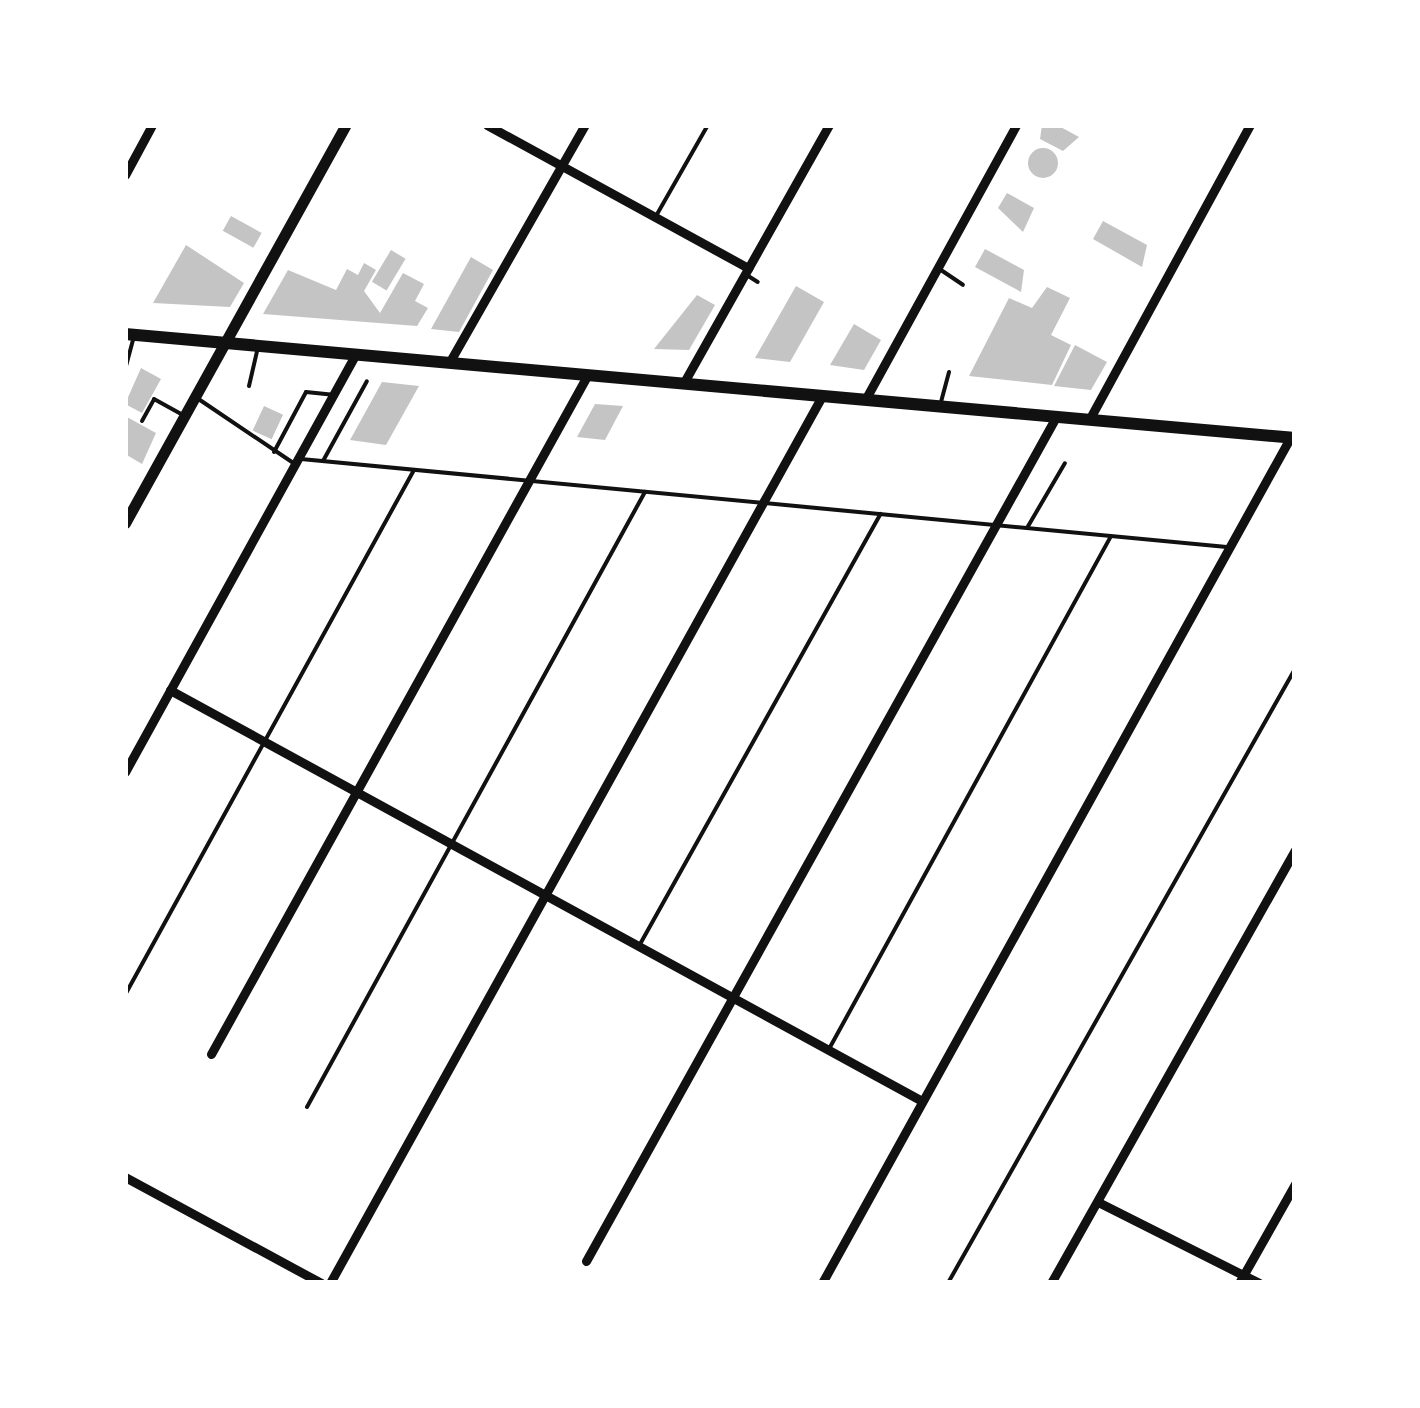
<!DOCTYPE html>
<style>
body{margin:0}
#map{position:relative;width:1420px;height:1408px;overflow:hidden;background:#fff;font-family:Ubuntu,sans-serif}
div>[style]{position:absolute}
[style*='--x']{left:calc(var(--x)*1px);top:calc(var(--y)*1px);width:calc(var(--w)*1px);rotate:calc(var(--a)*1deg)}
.building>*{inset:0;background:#c4c4c4;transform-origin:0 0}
.round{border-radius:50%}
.service>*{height:4px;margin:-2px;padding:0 2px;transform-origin:2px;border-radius:2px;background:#111}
.minor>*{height:9px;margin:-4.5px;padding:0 4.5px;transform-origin:4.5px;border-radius:4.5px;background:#111}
.tertiary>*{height:11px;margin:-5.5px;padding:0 5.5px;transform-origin:5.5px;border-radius:5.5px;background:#111}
.secondary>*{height:12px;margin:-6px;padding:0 6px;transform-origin:6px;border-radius:6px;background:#111}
span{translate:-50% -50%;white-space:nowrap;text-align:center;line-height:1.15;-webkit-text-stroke:8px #fff;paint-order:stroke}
.frame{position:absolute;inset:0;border:128px solid #fff;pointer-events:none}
</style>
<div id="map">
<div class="building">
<i style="clip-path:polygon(1042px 125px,1057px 125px,1079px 137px,1063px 151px,1040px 139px)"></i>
<i class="round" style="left:1028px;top:148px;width:30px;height:30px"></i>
<i style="clip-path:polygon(1007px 193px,1034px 208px,1023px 232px,998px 208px)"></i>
<i style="left:231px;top:216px;width:35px;height:17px;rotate:29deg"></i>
<i style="clip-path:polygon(1103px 221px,1147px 245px,1142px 267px,1093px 239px)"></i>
<i style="clip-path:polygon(186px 245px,244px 283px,230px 307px,153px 303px)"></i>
<i style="clip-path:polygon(985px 249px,1024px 270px,1021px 292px,975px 267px)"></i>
<i style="left:391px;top:250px;width:17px;height:37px;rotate:31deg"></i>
<i style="clip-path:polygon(471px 257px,493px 270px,459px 332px,431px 329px)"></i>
<i style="clip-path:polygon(364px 263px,376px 270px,364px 291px,380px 313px,403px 273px,424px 284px,415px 301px,428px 308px,417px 326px,263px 314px,288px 270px,336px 290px,347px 269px,358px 275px)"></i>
<i style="clip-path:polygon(796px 286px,824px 302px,790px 362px,755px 358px)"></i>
<i style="clip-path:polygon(1047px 287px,1070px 298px,1051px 335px,1071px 345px,1052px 385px,969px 376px,1009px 298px,1032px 308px)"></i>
<i style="clip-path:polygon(697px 295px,715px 305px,689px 350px,654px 349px)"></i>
<i style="clip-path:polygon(854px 324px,881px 340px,864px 370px,830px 365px)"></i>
<i style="clip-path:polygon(1075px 345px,1107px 362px,1091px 390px,1054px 386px)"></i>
<i style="clip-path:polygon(141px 368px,161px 379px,142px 413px,125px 404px)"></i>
<i style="clip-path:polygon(382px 382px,419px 386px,386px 445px,350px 440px)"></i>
<i style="clip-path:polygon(595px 404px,623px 406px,605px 440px,577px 437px)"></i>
<i style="left:264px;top:406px;width:21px;height:27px;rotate:25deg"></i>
<i style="clip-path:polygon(125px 416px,156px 433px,142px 464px,125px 454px)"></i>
</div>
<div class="service">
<i style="--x:656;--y:216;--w:105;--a:-60.3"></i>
<i style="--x:938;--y:268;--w:30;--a:34"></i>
<i style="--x:745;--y:274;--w:15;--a:32"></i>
<i style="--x:126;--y:366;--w:28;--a:-75"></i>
<i style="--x:249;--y:386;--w:35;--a:-77"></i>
<i style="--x:197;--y:398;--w:118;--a:34"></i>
<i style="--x:941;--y:402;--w:31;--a:-75"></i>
<i style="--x:142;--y:421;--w:25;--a:-61"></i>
<i style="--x:154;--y:399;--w:31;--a:29"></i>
<i style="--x:274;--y:452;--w:68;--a:-61.9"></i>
<i style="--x:306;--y:392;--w:27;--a:6"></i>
<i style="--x:301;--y:459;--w:930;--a:5.43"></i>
<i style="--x:323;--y:461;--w:91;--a:-61.2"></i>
<i style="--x:1027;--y:528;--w:75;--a:-59.7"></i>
<i style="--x:639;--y:946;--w:495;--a:-60.8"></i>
<i style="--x:125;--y:995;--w:599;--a:-61.17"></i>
<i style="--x:829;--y:1049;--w:585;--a:-61.2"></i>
<i style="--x:307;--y:1107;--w:702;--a:-61.21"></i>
<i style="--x:948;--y:1283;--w:705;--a:-60.53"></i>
</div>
<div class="minor">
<i style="--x:487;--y:125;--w:298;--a:28.7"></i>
<i style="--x:125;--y:175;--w:57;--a:-61.6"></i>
<i style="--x:449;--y:363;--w:274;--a:-60.3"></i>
<i style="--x:683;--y:384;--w:297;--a:-60.6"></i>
<i style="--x:865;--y:400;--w:314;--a:-61.2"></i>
<i style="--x:1089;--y:420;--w:336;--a:-61.4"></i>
<i style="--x:170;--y:690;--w:857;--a:28.66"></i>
<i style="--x:125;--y:772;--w:476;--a:-61.1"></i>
<i style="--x:211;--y:1054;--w:775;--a:-60.99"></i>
<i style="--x:125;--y:1177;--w:223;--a:28.4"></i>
<i style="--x:1098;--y:1202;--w:180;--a:26.7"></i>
<i style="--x:586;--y:1261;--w:966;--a:-60.89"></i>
<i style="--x:330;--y:1283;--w:1014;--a:-60.98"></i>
<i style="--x:822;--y:1283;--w:966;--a:-61.02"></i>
<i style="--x:1051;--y:1283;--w:497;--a:-60.6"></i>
<i style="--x:1239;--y:1283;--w:114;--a:-60.5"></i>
</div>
<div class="tertiary">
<i style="--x:125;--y:523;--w:455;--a:-61"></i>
</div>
<div class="secondary">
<i style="--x:125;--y:334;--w:1175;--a:5.08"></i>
</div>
<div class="frame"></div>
</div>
